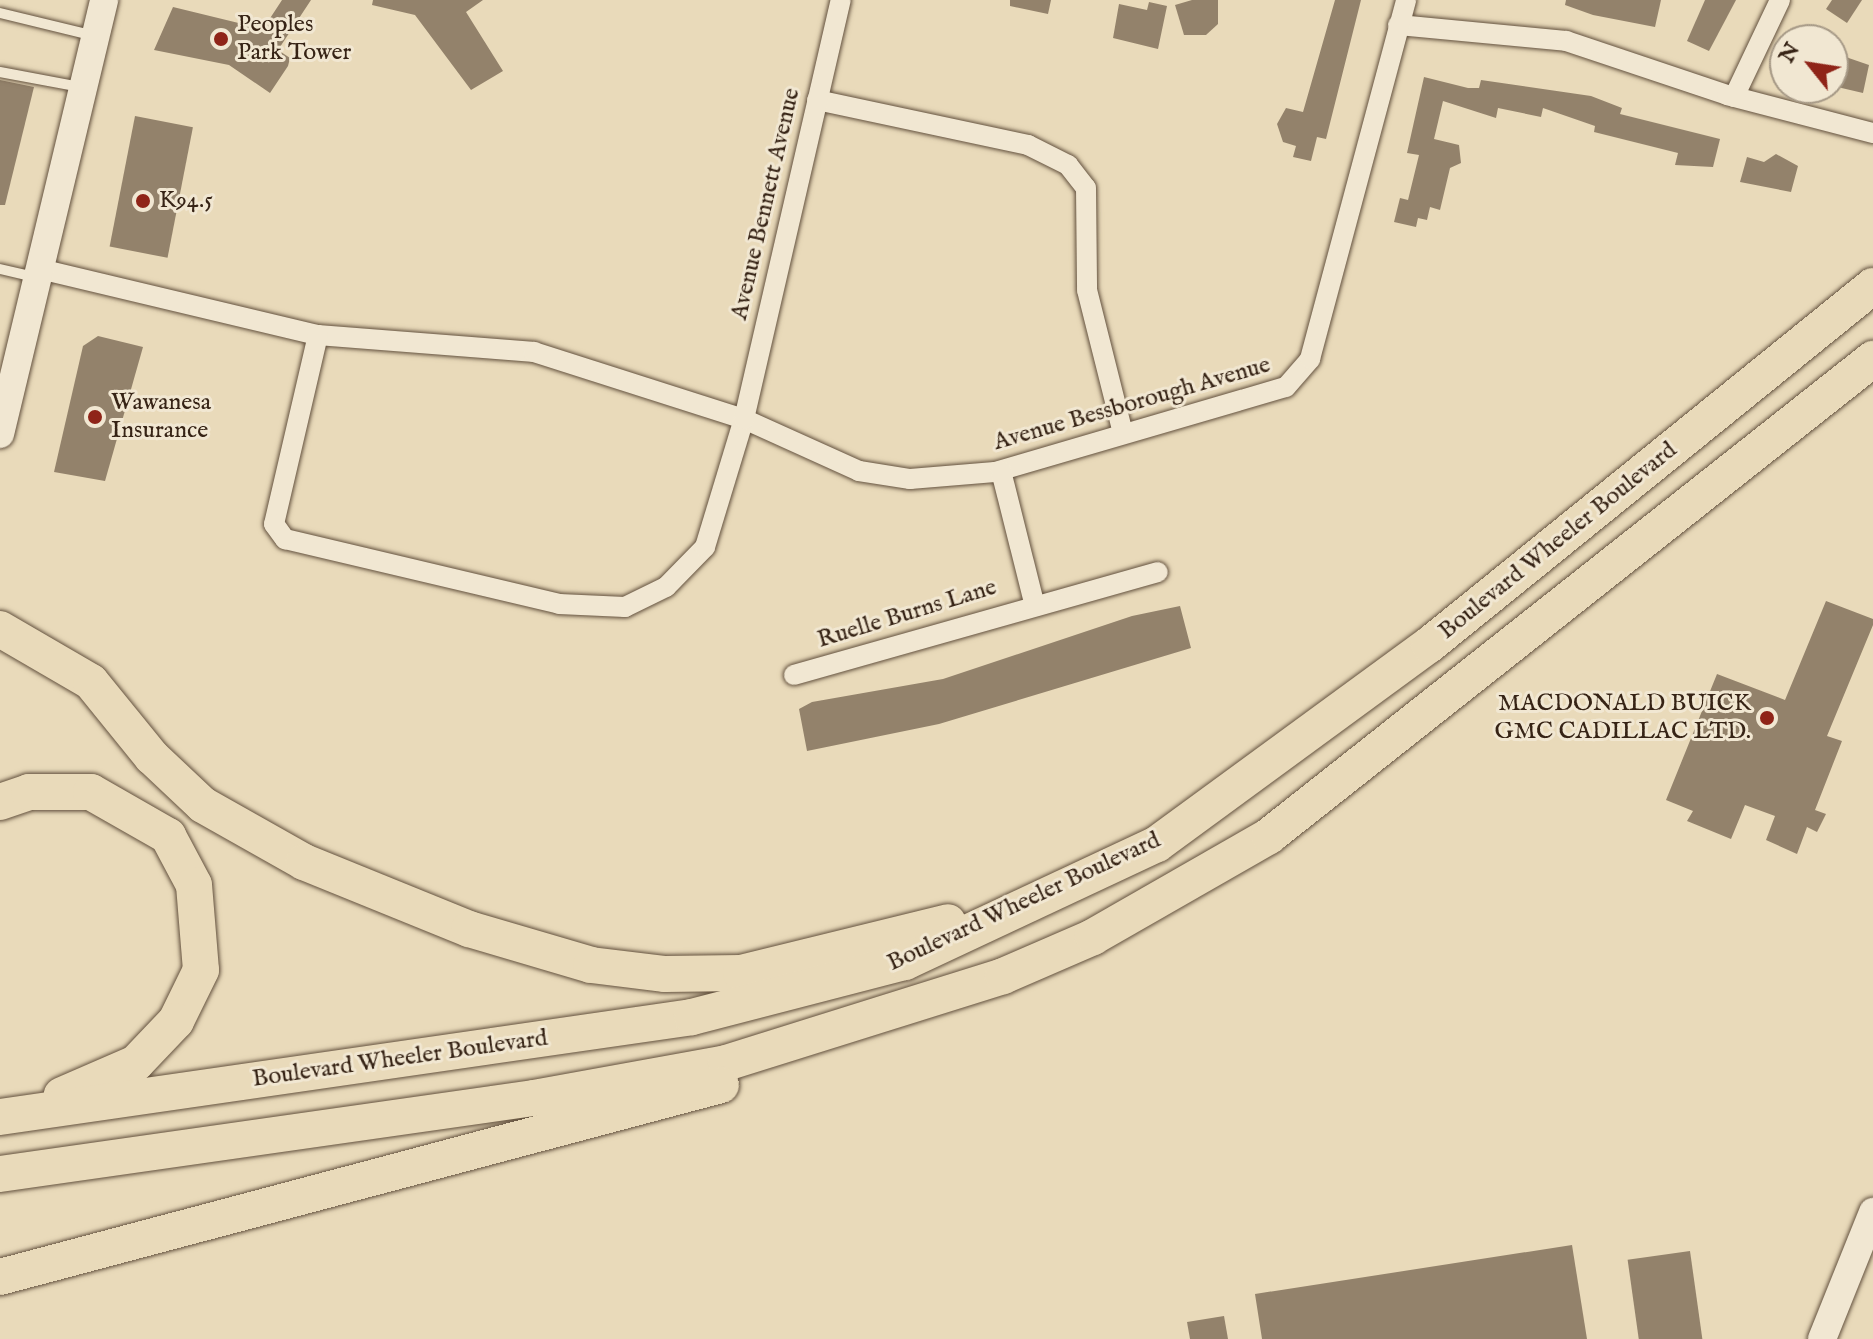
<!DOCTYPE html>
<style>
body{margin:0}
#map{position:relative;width:1873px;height:1339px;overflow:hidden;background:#e9daba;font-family:"IM FELL English",serif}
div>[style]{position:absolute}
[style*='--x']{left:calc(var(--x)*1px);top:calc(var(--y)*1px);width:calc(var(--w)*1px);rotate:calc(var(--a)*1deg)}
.building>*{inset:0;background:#93826b;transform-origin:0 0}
.roads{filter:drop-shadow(0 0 2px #63513e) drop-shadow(0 0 2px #63513e)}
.lane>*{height:10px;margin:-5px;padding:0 5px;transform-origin:5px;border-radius:5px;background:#f1e7d2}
.street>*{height:20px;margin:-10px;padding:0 10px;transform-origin:10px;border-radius:10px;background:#f1e7d2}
.secondary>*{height:28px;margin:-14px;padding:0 14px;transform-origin:14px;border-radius:14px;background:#f1e7d2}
.highway>*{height:36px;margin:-18px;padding:0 18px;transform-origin:18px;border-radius:18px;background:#e9daba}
.dots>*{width:22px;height:22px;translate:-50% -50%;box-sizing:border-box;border:4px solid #f1e7d2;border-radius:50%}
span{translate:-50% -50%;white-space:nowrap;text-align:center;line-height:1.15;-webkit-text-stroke:6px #f1e7d2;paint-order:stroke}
.poi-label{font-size:24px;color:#362315}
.left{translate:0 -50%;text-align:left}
.right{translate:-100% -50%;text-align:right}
.street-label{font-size:24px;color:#362315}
.north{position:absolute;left:1769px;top:24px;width:80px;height:80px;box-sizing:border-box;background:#f1e7d2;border:2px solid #a69986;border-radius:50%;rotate:300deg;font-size:22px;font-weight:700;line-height:32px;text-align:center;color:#362315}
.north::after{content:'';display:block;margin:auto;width:28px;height:36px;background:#8f2418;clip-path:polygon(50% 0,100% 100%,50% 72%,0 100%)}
</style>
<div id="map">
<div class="building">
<i style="clip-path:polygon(282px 0,311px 0,278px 50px,290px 58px,288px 66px,270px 93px,229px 65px,154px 50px,173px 7px,263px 29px)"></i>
<i style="clip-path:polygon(373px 0,483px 0,466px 12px,503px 71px,471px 90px,415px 15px,372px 5px)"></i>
<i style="clip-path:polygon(1010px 0,1051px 0,1048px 14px,1010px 6px)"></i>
<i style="clip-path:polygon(1192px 0,1218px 0,1218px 24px,1206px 35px,1184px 35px,1175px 5px)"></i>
<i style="clip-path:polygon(1335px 0,1361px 0,1326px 139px,1317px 137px,1311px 161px,1293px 157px,1296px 146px,1283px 142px,1277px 124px,1286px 108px,1303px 112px)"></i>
<i style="clip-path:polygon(1566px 0,1661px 0,1655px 27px,1593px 15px,1565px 5px)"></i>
<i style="clip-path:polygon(1705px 0,1736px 0,1709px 51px,1687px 41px)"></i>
<i style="clip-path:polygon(1832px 0,1862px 0,1847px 23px,1826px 9px)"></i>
<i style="clip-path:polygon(1149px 2px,1167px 6px,1158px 49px,1113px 38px,1119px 4px,1147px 10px)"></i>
<i style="clip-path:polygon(1837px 54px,1869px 65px,1863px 93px,1833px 86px)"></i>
<i style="clip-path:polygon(1424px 77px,1468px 88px,1479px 88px,1481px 80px,1591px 96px,1622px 108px,1620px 114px,1720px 139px,1713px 167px,1675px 165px,1678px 153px,1594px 132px,1595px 126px,1543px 108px,1541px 117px,1498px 108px,1496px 118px,1443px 101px,1434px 139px,1459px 145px,1461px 163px,1450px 168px,1440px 210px,1430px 207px,1427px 220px,1418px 218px,1416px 227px,1394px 222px,1400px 198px,1408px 200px,1419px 155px,1407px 153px)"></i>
<i style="clip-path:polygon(0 80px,34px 87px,5px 205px,0 205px)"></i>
<i style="left:135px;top:116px;width:59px;height:133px;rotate:11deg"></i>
<i style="clip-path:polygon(1776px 154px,1798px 166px,1791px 192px,1740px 182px,1747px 157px,1764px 162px)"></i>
<i style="clip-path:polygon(98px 336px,143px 347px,105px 481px,54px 472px,83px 346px)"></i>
<i style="clip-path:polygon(1826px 601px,1873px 619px,1873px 625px,1827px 736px,1842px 741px,1815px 810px,1826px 814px,1817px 832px,1807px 827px,1797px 854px,1766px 840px,1775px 816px,1745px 805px,1731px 839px,1687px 821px,1693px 811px,1666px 800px,1717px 674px,1785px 700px)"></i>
<i style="clip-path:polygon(1180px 606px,1191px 648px,939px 724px,807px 751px,799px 709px,812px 702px,943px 679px,1132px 616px)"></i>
<i style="clip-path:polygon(1572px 1245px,1587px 1339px,1262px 1339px,1255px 1294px)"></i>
<i style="left:1690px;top:1251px;width:89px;height:63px;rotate:82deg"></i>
<i style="clip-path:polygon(1224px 1316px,1228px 1339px,1190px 1339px,1187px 1322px)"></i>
</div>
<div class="roads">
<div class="lane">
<i style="--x:0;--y:13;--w:97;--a:13.7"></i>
<i style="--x:0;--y:72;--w:81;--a:10.6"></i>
<i style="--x:0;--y:269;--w:37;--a:13"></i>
</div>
<div class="street">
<i style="--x:1398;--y:25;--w:169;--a:5.4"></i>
<i style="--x:1566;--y:41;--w:170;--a:18.5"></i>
<i style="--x:1727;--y:95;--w:151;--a:14.6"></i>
<i style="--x:1734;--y:97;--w:107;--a:-64.6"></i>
<i style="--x:817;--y:100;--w:216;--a:12"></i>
<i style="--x:1028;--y:145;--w:45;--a:26.6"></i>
<i style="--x:1068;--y:165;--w:29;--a:52"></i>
<i style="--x:1086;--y:188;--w:102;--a:89.4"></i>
<i style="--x:1087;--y:290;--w:147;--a:75.9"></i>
<i style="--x:40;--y:269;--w:286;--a:13.4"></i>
<i style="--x:318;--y:335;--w:217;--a:4.5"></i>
<i style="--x:534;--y:352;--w:220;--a:17.7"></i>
<i style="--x:744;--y:419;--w:126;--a:24.3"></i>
<i style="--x:859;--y:471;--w:52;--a:8.9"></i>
<i style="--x:910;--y:479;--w:85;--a:-4.7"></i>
<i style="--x:995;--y:472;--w:303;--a:-16.3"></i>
<i style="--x:1286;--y:387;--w:37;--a:-49"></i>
<i style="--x:1310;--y:359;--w:372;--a:-75"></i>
<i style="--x:318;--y:335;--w:194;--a:103.1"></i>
<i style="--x:274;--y:524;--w:19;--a:54"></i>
<i style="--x:285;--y:539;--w:282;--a:13.3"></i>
<i style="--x:559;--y:604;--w:66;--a:2.6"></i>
<i style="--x:625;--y:607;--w:46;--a:-26"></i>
<i style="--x:666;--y:587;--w:56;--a:-45.7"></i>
<i style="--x:705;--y:547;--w:134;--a:-73.1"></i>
<i style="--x:744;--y:419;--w:430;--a:-77"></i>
<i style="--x:1001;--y:471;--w:135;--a:75.9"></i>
<i style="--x:794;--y:675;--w:378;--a:-15.8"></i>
</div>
<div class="secondary">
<i style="--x:0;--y:434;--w:446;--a:-76.5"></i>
<i style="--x:1822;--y:1339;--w:137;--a:-68.1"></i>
</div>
<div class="highway">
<i style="--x:0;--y:629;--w:105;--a:30.2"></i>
<i style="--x:91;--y:682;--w:97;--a:50.9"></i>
<i style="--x:152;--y:757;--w:70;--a:43.3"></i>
<i style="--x:203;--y:805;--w:116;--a:29.4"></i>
<i style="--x:304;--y:862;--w:178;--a:22.1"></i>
<i style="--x:469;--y:929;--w:127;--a:16.4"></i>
<i style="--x:591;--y:965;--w:75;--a:6.9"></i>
<i style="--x:665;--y:974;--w:76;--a:-0.8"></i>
<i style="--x:741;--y:973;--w:213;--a:-13.8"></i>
<i style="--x:0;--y:802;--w:31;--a:-19"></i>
<i style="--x:29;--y:792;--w:62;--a:0"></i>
<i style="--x:91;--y:792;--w:89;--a:29.7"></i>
<i style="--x:168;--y:836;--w:55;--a:62"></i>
<i style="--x:194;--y:885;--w:85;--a:85.3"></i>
<i style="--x:201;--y:970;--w:57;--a:116.1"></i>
<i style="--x:176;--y:1021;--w:58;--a:133.6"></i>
<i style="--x:136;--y:1063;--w:81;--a:156.6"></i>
<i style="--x:0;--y:1117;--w:699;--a:-8.22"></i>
<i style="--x:692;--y:1017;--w:220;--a:-14.5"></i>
<i style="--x:905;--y:962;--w:278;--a:-25.1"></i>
<i style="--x:1157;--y:844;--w:337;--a:-36.2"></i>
<i style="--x:1429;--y:645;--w:571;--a:-38.96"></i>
<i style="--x:0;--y:1174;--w:539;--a:-8.1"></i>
<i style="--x:534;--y:1098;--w:195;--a:-10.3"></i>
<i style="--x:726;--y:1063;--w:290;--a:-17.4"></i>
<i style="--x:1003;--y:976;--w:98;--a:-23.4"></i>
<i style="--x:1093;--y:937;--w:203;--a:-29.8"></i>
<i style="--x:1269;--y:836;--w:770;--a:-38.3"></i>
<i style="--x:0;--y:1277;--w:746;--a:-14.91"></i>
</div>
</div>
<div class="dots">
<i style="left:221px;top:39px;background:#8f2418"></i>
<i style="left:143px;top:201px;background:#8f2418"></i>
<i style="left:95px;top:417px;background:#8f2418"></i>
<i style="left:1767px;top:718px;background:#8f2418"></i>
</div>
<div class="poi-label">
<span class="left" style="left:237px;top:39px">Peoples<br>Park Tower</span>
<span class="left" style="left:159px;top:201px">K94.5</span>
<span class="left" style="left:111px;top:417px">Wawanesa<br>Insurance</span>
<span class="right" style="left:1751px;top:718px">MACDONALD BUICK<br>GMC CADILLAC LTD.</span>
</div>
<div class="street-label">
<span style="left:766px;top:204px;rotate:-77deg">Avenue Bennett Avenue</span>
<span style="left:1132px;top:404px;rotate:-16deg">Avenue Bessborough Avenue</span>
<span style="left:1558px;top:541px;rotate:-39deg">Boulevard Wheeler Boulevard</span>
<span style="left:907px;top:614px;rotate:-17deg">Ruelle Burns Lane</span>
<span style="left:1024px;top:902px;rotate:-25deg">Boulevard Wheeler Boulevard</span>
<span style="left:400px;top:1059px;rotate:-8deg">Boulevard Wheeler Boulevard</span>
</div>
<div class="north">N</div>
</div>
